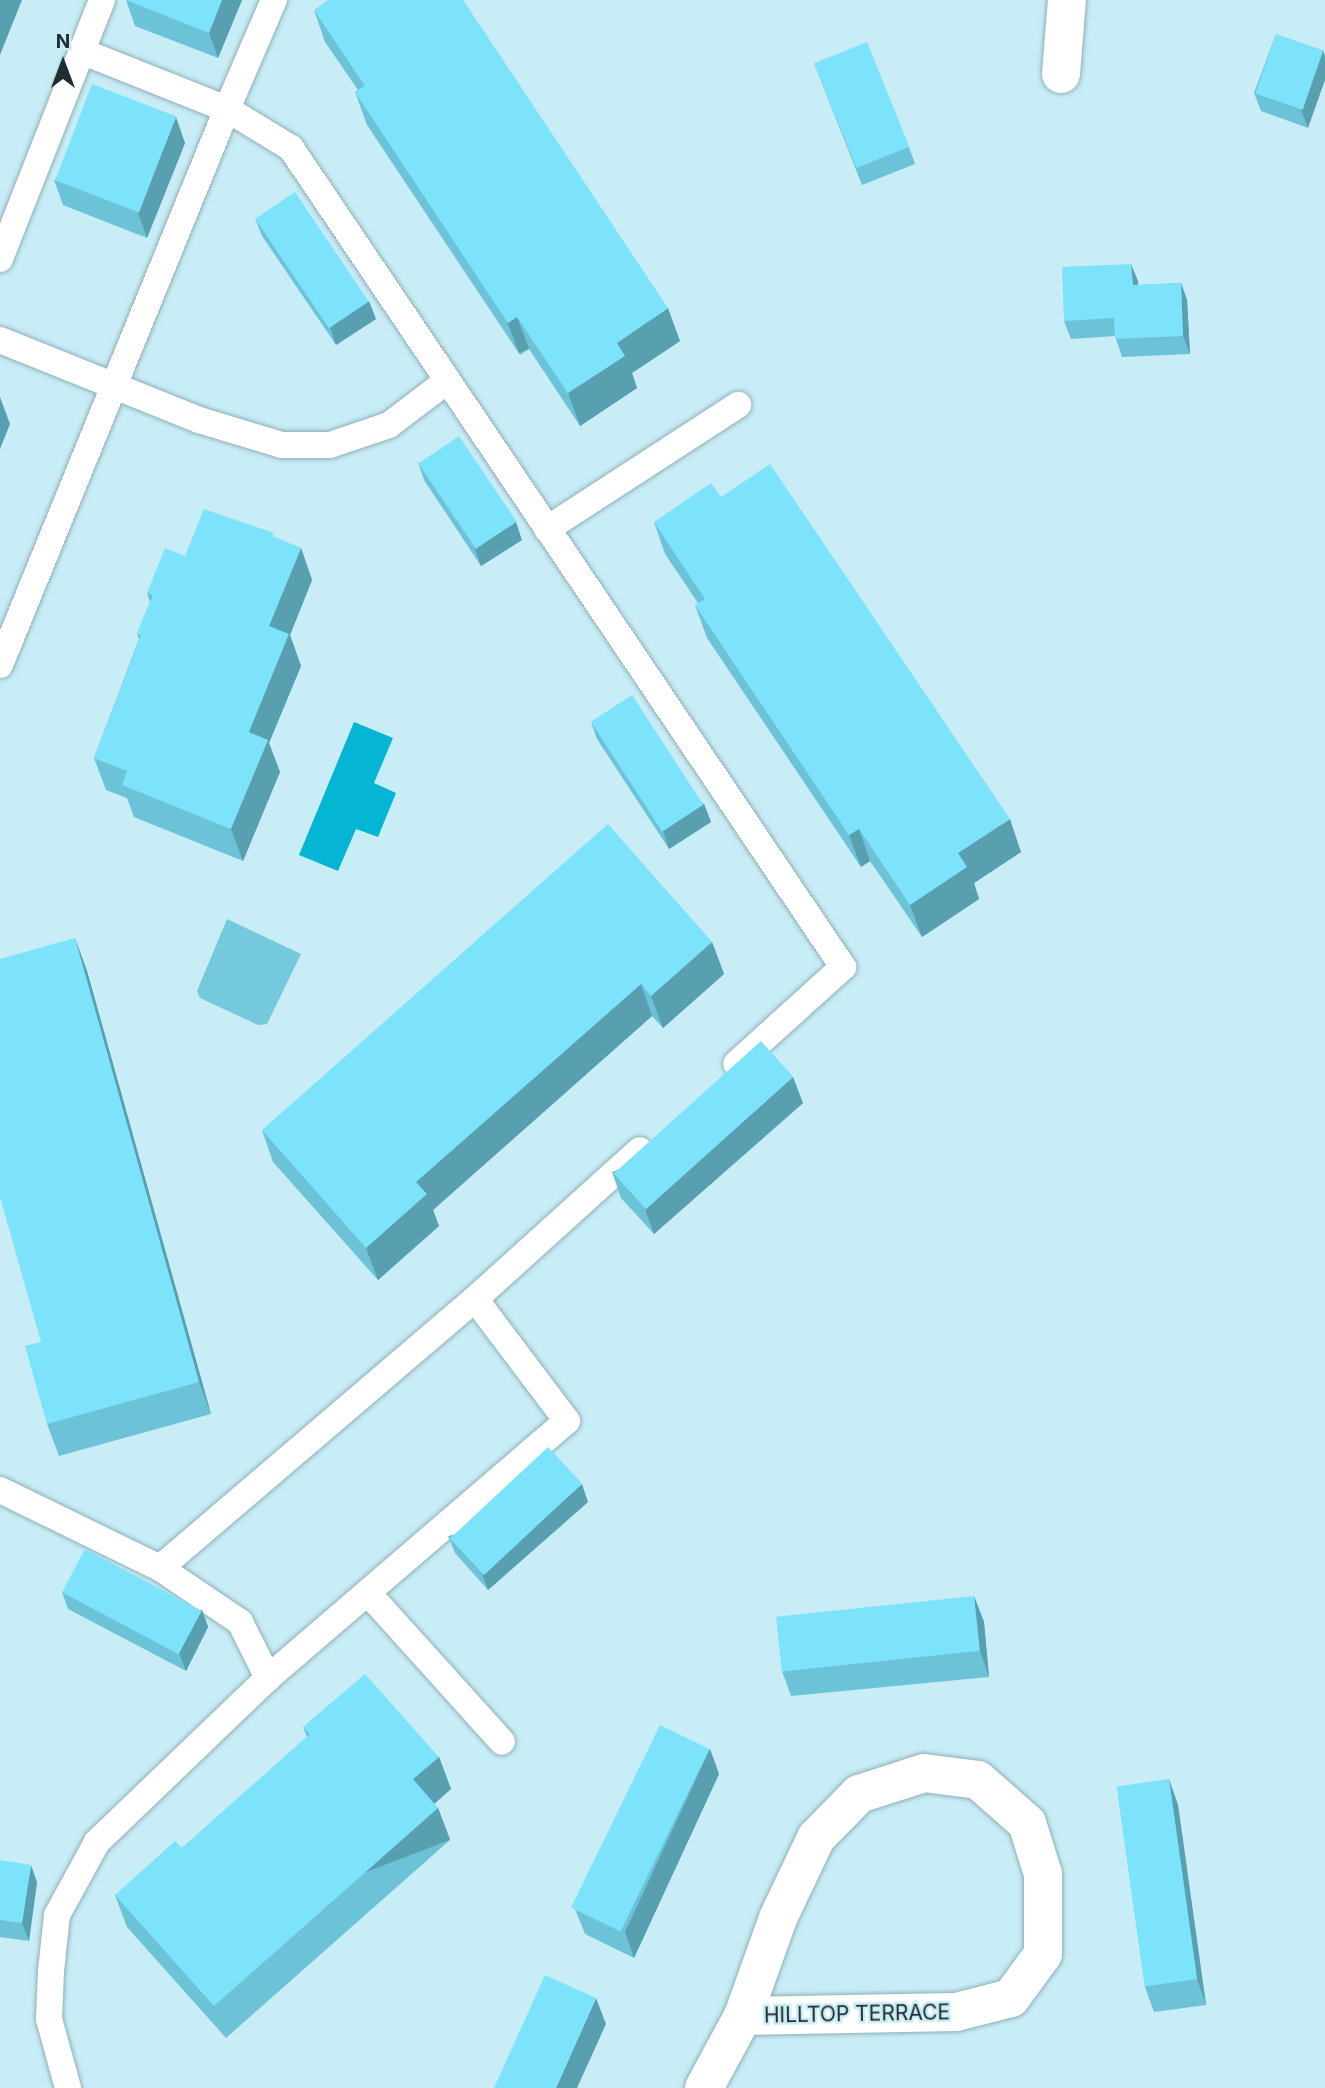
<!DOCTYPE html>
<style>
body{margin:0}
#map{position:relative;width:1325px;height:2088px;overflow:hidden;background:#c9edf6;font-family:Inter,sans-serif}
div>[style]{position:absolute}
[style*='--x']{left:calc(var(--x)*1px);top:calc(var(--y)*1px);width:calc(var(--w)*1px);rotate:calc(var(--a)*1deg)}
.green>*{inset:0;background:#75c9dd}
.water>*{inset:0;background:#05b6d4}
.roads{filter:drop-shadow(0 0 2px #8eb0b9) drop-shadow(0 0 2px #8eb0b9)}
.lane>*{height:26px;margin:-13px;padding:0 13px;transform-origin:13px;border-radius:13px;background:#fff}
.street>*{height:38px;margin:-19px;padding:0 19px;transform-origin:19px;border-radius:19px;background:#fff}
.wall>*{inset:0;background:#6cc3d8}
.shaded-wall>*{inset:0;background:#589fb0;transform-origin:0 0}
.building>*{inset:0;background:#7de3fb;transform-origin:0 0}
span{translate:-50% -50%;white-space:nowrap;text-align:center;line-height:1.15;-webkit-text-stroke:5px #c9edf6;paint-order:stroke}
.street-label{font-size:21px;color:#202d31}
.north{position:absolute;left:28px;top:28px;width:70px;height:70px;-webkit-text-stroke:5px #c9edf6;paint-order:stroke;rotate:0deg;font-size:19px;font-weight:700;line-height:28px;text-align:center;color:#202d31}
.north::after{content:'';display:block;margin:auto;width:24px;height:32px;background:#202d31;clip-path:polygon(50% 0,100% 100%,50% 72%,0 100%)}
</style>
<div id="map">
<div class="green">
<i style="clip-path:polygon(227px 919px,301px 954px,267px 1024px,258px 1025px,200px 998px,197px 991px)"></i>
</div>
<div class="water">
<i style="clip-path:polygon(354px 722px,393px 738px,374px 783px,396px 793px,378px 837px,356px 829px,338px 871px,299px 855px)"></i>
</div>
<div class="roads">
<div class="lane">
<i style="--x:81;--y:51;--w:157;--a:21.7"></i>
<i style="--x:227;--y:109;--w:119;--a:-66.7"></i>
<i style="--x:0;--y:259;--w:278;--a:-68.5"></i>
<i style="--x:0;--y:340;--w:214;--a:21.9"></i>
<i style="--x:199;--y:420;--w:87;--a:16.8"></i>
<i style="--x:282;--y:445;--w:48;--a:0"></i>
<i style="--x:330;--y:445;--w:62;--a:-18.7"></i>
<i style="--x:389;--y:425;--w:73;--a:-37.2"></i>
<i style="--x:547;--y:529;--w:228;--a:-33"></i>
<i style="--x:0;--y:665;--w:601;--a:-67.79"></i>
<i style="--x:227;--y:109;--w:75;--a:31.4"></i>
<i style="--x:291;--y:148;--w:988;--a:56.02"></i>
<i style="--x:843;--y:967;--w:144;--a:137.8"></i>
<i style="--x:0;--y:1490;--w:178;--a:26"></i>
<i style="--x:160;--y:1568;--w:97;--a:34"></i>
<i style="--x:240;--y:1622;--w:63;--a:63.4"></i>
<i style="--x:160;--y:1568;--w:414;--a:-40.5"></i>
<i style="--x:368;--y:1593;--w:200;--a:48"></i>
<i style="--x:68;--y:2088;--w:72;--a:-105.4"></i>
<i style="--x:49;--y:2019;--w:48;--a:-87.6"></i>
<i style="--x:51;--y:1971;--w:56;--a:-83.9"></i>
<i style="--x:57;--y:1915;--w:83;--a:-61.3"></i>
<i style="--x:97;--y:1842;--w:237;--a:-43.8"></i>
<i style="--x:268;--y:1678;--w:394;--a:-40.7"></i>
<i style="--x:567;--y:1421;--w:153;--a:-127"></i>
<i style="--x:475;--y:1299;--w:222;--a:-42.1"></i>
</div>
<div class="street">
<i style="--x:1061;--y:74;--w:74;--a:-85.4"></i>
<i style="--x:704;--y:2088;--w:82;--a:-61.6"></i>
<i style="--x:743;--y:2016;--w:104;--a:-70.3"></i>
<i style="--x:778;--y:1918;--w:89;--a:-64.6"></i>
<i style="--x:816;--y:1838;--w:62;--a:-45.7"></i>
<i style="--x:859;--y:1794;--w:68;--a:-17.9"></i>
<i style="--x:924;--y:1773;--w:54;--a:7.4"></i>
<i style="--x:978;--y:1780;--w:65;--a:41.3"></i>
<i style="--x:1027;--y:1823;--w:53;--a:72.6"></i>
<i style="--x:1043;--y:1874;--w:80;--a:90"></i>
<i style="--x:1043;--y:1954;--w:54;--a:126"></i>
<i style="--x:1011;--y:1998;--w:57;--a:165.7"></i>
<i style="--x:956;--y:2012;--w:213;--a:178.9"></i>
</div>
</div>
<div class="wall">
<i style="clip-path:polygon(126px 0,242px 0,218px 58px,135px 26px)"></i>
<i style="clip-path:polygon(314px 10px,680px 341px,632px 373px,637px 388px,580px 426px,529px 349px,520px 355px,367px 125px,355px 92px,358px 90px,325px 42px)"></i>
<i style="clip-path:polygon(1276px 34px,1308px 128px,1261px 111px,1254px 93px)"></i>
<i style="clip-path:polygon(814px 63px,909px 147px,915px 164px,862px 185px)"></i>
<i style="clip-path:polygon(185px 143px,147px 238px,63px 205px,54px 180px)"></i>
<i style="clip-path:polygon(255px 218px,376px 319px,336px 345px,262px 236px)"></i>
<i style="clip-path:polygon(1131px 264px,1138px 285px,1181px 283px,1187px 300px,1190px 354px,1122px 357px,1115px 336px,1071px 339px,1064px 321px)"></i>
<i style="clip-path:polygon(418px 462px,522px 540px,481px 566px,424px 480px)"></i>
<i style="clip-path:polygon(721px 497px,1021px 852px,974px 883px,979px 899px,922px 937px,870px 861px,861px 867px,707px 638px,695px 605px,698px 603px,665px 554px,654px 522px)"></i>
<i style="clip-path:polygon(275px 538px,301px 548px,312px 580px,290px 635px,301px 666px,269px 743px,280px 772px,243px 861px,134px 817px,127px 798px,106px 790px,94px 758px,139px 639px,137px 634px,150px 602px,147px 593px,185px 556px)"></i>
<i style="clip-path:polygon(591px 722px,704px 804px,711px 822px,669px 849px,597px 739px)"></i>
<i style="clip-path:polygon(75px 938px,87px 971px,211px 1414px,59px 1456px,47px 1424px,41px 1342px)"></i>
<i style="clip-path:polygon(712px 942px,724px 974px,663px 1028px,652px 1016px,433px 1210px,439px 1226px,378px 1280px,273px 1162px,262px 1130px)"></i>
<i style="clip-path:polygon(803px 1103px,654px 1234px,621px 1198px,612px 1172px)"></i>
<i style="clip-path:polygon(588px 1502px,488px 1590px,455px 1553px,448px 1536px)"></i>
<i style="clip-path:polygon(62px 1592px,202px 1610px,208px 1627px,186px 1671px,68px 1609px)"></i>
<i style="clip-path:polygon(974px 1596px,984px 1622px,989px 1677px,791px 1696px,782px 1671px)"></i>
<i style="clip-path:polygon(303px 1727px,439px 1757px,451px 1789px,434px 1804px,438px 1808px,450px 1840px,226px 2038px,127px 1927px,115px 1895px,182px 1848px,307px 1737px)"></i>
<i style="clip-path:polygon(710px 1749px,719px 1774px,634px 1958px,585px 1934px,575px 1909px)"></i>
<i style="clip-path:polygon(1169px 1779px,1178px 1805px,1206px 2005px,1154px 2012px,1145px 1987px)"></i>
<i style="clip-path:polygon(0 1860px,37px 1882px,29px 1941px,0 1937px)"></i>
</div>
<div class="shaded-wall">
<i style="clip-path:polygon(0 0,22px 0,0 55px)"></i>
<i style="clip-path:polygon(222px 0,242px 0,218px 58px,209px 33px)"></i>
<i style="clip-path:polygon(1323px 50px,1325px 56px,1325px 80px,1308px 128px,1301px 110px)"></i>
<i style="clip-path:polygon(176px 117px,185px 143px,147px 238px,138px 213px)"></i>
<i style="clip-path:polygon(1131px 264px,1138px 281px,1139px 303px,1133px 285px)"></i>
<i style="clip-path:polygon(1181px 283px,1187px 300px,1190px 354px,1183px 336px)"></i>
<i style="clip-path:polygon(369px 301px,376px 319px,336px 345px,330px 327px)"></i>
<i style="clip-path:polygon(668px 308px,680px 341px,632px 373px,637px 388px,580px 426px,568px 393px,617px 343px)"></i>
<i style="left:517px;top:317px;width:34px;height:11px;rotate:69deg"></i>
<i style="clip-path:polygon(0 397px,10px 424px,0 449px)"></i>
<i style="clip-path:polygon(516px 522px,522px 540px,481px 566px,475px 549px)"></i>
<i style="clip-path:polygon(301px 548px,312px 580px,290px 635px,301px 666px,269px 743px,280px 772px,243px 861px,231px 829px,269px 626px)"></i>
<i style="clip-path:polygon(704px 804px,711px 822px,669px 849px,663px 831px)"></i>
<i style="clip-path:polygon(1010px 819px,1021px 852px,974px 883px,979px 899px,922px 937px,910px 905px,958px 853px)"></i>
<i style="clip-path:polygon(859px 829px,870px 861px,861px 867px,849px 835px)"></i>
<i style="clip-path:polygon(75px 938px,87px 971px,211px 1414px,199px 1382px)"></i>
<i style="clip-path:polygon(712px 942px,724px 974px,663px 1028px,651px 996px)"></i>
<i style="clip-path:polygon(641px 984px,652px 1016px,433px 1210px,439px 1226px,378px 1280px,366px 1248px,416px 1182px)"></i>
<i style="clip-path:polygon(793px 1077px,803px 1103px,654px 1234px,645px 1209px)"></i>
<i style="clip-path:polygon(582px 1484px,588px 1502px,488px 1590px,482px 1573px)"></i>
<i style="clip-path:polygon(974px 1596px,984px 1622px,989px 1677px,980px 1651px)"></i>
<i style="clip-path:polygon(202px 1610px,208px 1627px,186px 1671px,179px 1653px)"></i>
<i style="clip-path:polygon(710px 1749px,719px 1774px,634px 1958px,625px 1932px)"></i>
<i style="clip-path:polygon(439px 1757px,451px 1789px,425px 1812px,413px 1779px)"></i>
<i style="clip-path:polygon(1169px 1779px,1178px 1805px,1206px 2005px,1197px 1979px)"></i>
<i style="left:438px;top:1808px;width:34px;height:299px;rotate:69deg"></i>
<i style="clip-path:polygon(31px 1865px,37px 1882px,29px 1941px,22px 1923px)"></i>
<i style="clip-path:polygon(596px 1998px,606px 2024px,577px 2088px,556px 2088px)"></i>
</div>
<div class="building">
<i style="clip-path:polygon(126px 0,222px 0,209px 33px)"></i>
<i style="clip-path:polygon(328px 0,463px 0,668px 308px,617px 343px,625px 356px,568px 393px,517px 317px,508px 323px,355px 92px,365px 86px,314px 10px)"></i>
<i style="left:1276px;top:34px;width:50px;height:63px;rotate:19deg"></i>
<i style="left:867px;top:42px;width:113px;height:57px;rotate:68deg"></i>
<i style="left:92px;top:84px;width:90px;height:103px;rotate:21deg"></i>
<i style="left:295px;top:192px;width:132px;height:48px;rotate:56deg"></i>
<i style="clip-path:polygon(1131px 264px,1133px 285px,1181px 283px,1183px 336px,1115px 339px,1114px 318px,1064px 321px,1062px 267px)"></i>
<i style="left:459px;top:436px;width:103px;height:49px;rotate:56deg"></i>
<i style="clip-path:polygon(770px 464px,1010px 819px,958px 853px,967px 867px,910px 905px,859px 829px,849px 835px,695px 605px,705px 599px,654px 522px,711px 483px,721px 497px)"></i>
<i style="clip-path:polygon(204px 509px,274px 533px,272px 536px,301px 548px,269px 626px,289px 634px,249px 732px,268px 740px,231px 829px,122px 785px,127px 771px,94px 758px,141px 635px,137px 634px,153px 595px,147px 593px,165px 548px,185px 556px)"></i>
<i style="left:632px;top:695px;width:131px;height:49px;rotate:57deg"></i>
<i style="clip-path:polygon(608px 824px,712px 942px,651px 996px,641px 984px,416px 1182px,427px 1194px,366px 1248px,262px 1130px)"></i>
<i style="clip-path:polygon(75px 938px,199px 1382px,47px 1424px,25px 1346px,41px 1342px,0 1197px,0 959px)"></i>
<i style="left:761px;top:1041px;width:48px;height:198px;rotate:48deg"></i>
<i style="left:548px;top:1447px;width:50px;height:134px;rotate:47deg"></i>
<i style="left:85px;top:1549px;width:132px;height:49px;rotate:28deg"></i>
<i style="left:974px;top:1596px;width:55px;height:199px;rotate:84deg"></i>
<i style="clip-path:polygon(365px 1674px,439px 1757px,413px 1779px,438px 1808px,214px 2006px,115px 1895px,175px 1841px,182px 1848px,310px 1734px,303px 1727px)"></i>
<i style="left:660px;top:1725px;width:55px;height:203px;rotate:26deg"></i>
<i style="left:1169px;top:1779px;width:202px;height:53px;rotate:82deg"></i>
<i style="clip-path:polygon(0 1860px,31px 1865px,22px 1923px,0 1920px)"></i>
<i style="clip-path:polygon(545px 1975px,596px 1998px,556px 2088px,494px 2088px)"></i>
</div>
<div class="street-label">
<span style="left:857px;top:2014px;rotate:-1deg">HILLTOP TERRACE</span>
</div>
<div class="north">N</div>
</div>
